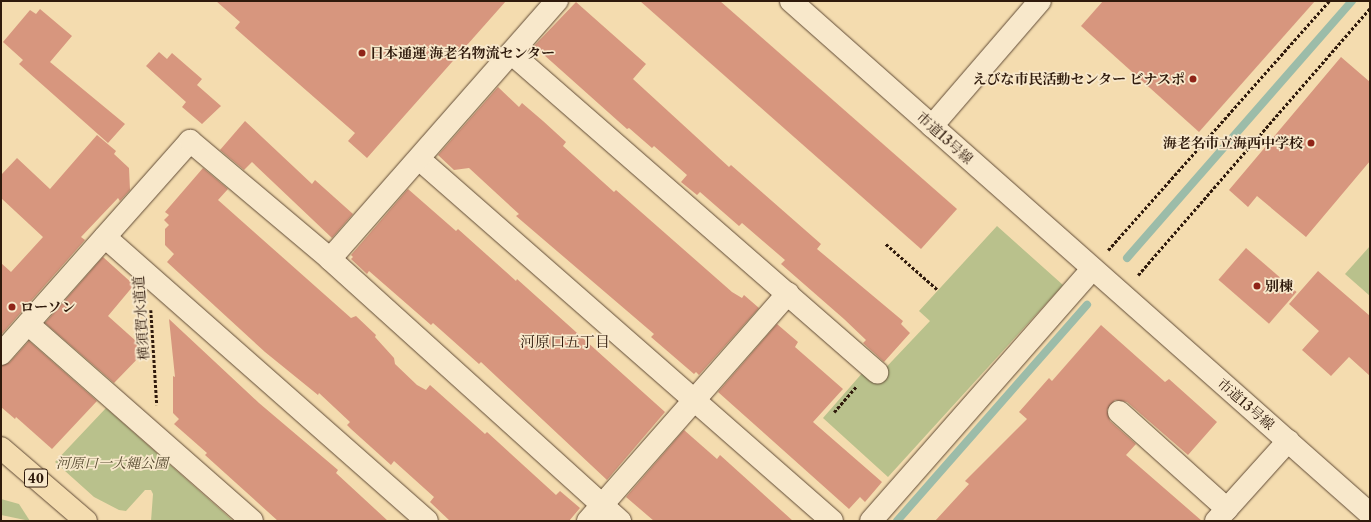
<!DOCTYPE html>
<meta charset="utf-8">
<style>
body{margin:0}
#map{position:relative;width:1371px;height:522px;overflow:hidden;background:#f4dcaf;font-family:"Libre Caslon Text","Noto Serif JP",serif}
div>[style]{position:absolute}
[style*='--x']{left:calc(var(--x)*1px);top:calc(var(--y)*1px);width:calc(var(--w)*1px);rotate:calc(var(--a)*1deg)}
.green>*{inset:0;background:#b9c18c}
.stream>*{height:8px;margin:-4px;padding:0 4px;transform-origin:4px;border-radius:4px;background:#9cbca9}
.building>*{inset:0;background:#d7967e;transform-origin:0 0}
.path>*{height:2.5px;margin-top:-1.25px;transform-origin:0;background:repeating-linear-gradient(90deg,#2f1a0c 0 3px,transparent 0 5px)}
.roads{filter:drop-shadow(0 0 1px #604a35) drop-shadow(0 0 1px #604a35)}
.minor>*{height:22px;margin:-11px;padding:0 11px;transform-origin:11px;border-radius:11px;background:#f8e8cb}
.tertiary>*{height:22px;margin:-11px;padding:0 11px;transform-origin:11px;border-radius:11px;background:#f8e8cb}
.primary>*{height:22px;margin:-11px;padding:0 11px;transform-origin:11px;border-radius:11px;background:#f4dcaf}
.dots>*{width:11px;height:11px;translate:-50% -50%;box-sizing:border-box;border:2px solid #f8e8cb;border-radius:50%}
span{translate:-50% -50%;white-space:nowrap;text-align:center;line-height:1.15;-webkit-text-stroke:3.5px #f8e8cb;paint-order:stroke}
.shield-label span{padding:1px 3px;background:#f8e8cb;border:1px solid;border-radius:3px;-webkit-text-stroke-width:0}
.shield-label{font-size:13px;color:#2f1a0c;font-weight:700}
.poi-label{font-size:14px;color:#2f1a0c;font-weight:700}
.left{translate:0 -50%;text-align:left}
.right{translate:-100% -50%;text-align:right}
.street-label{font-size:14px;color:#2f1a0c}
.park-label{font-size:14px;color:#584c32;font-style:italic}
.neighbourhood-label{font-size:15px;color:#2f1a0c}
.frame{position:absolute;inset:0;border:2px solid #2f1a0c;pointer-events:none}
</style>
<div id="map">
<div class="green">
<i style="clip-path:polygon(997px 226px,1063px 285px,888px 477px,823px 418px,864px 371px,875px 379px,930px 321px,919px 311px)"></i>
<i style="clip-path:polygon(1370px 246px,1370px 296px,1345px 274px)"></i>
<i style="clip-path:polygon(106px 408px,221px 510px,233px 521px,151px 521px,153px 494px,151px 490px,145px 490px,126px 511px,119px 510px,94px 497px,55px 462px)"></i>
<i style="clip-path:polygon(1px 499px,19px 504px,30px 521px,1px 515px)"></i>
</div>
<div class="stream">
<i style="--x:1127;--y:258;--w:342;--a:-48.8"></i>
<i style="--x:897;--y:521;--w:288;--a:-48.7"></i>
</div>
<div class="building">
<i style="clip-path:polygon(216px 1px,506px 1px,367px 158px,348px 141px,355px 133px,235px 28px,240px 22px)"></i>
<i style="clip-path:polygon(640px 1px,720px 1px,957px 209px,921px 249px)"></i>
<i style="clip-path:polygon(1103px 1px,1315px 1px,1199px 132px,1081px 26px)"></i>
<i style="clip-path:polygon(576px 2px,646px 64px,633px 79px,729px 167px,731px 165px,821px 244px,817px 249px,903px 321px,901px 324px,910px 333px,884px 362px,863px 343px,866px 340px,844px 319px,781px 264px,785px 260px,742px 223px,739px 226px,700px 192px,697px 195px,681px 182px,687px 175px,654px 146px,652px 148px,629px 128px,627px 129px,534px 46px)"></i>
<i style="clip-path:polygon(40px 9px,72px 36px,50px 62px,125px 124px,108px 143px,19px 64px,23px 60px,3px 42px,30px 10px,36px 14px)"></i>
<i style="clip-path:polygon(159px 52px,167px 59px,172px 53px,202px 79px,197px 85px,221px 106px,202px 124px,182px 107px,186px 102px,146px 66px)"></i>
<i style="clip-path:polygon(1341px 57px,1370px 82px,1370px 161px,1306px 237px,1257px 196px,1248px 207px,1229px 190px)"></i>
<i style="clip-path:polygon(498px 87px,519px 107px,522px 103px,543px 121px,566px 142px,563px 146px,614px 192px,616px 190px,732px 292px,742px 298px,744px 295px,759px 308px,699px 375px,696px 372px,694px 374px,651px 337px,654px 334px,516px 216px,519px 214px,469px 168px,454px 170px,438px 155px)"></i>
<i style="clip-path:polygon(245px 121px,312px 184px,315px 180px,353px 214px,332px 238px,252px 162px,244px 170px,220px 150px)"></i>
<i style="clip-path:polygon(97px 135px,116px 151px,114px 154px,129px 168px,130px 190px,120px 201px,118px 198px,81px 237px,85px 240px,1px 335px,1px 263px,11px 272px,43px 237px,1px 198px,1px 175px,17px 158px,50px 189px)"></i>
<i style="clip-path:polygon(203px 168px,228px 189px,218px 200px,351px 318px,356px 316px,376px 335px,375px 337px,394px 358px,395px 364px,417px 385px,426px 390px,430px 385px,485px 434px,487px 432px,556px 495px,560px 491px,580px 508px,569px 521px,450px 521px,430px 502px,434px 497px,394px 461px,391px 465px,351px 429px,347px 425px,350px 422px,319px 393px,318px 395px,265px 352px,167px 262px,174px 254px,165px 245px,165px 229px,169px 225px,164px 220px,169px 215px,165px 212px)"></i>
<i style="clip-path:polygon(408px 189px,456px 231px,458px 229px,516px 281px,517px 279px,665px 412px,607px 480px,481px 362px,479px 364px,433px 323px,431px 325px,369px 271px,367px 274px,351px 259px,353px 257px,351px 255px)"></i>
<i style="left:1246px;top:248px;width:67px;height:42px;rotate:41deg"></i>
<i style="clip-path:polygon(103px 257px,134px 285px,108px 316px,146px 350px,114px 383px,45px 323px)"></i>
<i style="clip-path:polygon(1318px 271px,1370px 316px,1370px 376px,1349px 357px,1331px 376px,1302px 350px,1319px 331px,1289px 304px)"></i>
<i style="clip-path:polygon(169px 319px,259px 403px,338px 470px,336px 473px,388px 521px,278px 521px,205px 455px,207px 453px,174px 424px,179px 419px,173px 413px,173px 376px,175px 377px)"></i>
<i style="clip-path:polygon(777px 324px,798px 342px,795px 347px,843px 389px,813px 422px,882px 482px,865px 502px,860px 497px,849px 509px,718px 392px)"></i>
<i style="clip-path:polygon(1101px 325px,1165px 382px,1169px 379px,1217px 422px,1188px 455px,1127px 402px,1115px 400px,1107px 410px,1110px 421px,1136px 444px,1126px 455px,1202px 521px,935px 521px,969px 484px,965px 481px,1027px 419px,1019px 412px,1049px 378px,1052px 381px)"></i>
<i style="clip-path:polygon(29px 341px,97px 401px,52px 449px,16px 417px,15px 419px,1px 407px,1px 366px,10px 362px)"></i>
<i style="clip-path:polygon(684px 430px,717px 459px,720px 455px,793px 521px,654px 521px,626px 497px)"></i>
</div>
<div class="path">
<i style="--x:886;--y:244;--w:69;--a:41.5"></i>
<i style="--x:1108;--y:250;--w:333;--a:-48.4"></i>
<i style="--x:1138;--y:275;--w:354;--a:-49"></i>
<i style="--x:151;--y:310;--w:95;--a:86.4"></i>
<i style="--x:834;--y:412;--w:35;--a:-49"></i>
</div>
<div class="roads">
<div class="minor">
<i style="--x:511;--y:53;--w:486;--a:41.1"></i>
<i style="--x:932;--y:126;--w:165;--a:-49.2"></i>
<i style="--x:419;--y:159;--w:549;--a:41.23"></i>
<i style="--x:105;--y:237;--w:429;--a:41.4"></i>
<i style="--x:330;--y:259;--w:344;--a:-48.7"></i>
<i style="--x:28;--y:324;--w:298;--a:41.3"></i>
<i style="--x:1;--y:354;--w:285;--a:-48.4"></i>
<i style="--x:190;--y:141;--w:183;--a:40.1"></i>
<i style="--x:330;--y:259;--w:391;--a:42.1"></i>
<i style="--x:1119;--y:412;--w:145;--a:41.9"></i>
<i style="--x:588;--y:521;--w:303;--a:-48.7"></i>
<i style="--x:871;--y:521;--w:335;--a:-48.7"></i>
<i style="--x:1216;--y:521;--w:108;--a:-48"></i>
</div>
<div class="tertiary">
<i style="--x:791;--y:1;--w:774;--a:41.54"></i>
</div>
<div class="primary">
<i style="--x:1;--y:448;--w:112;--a:40.7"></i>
</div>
</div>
<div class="dots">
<i style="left:362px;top:53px;background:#8f2418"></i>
<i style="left:1193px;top:79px;background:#8f2418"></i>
<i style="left:1311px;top:143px;background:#8f2418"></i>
<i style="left:1257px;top:286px;background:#8f2418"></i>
<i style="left:12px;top:307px;background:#8f2418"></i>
</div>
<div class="shield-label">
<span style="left:36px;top:478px">40</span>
</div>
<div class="poi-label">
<span class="left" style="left:370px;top:53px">日本通運 海老名物流センター</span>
<span class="right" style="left:1185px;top:79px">えびな市民活動センター ビナスポ</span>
<span class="right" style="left:1303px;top:143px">海老名市立海西中学校</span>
<span class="left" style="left:1265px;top:286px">別棟</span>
<span class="left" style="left:20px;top:307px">ローソン</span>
</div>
<div class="street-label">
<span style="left:945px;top:138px;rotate:42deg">市道13号線</span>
<span style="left:141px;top:318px;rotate:-94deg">横須賀水道道</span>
<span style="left:1246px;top:404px;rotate:41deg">市道13号線</span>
</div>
<div class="park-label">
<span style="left:112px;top:463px">河原口一大縄公園</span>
</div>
<div class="neighbourhood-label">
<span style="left:565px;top:342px">河原口五丁目</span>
</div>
<div class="frame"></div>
</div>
